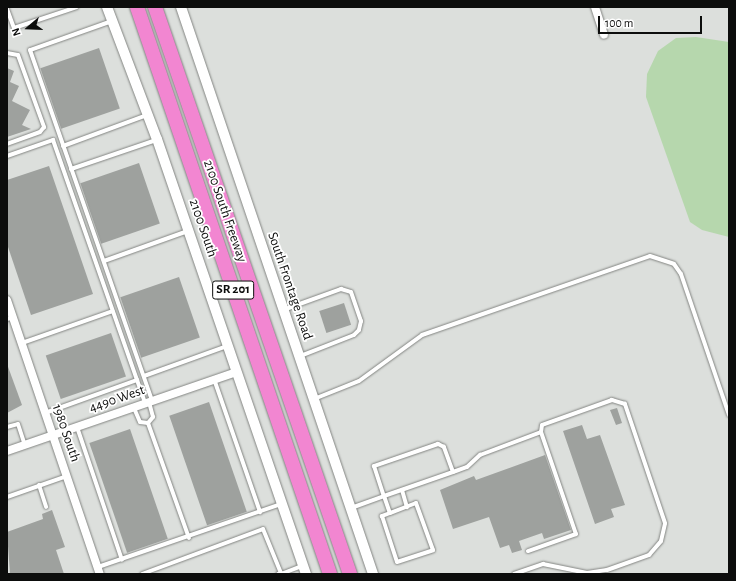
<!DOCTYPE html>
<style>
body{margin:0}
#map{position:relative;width:736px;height:581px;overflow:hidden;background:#dcdfdc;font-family:"Alegreya Sans",sans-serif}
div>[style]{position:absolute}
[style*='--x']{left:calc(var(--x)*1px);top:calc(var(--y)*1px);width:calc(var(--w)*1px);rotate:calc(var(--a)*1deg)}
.green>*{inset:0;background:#b6d7ad}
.building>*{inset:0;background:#9ea19e;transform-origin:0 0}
.roads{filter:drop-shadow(0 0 1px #838582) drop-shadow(0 0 1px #838582)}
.service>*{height:4px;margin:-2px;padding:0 2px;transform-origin:2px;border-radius:2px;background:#fff}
.minor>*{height:8px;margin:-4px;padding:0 4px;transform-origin:4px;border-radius:4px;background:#fff}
.tertiary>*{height:10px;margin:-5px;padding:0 5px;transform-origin:5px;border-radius:5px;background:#fff}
.motorway>*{height:14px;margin:-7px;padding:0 7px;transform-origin:7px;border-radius:7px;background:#f286d1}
span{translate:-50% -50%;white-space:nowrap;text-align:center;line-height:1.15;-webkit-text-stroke:3.5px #fff;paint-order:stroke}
.shield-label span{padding:1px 3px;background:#fff;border:1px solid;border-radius:3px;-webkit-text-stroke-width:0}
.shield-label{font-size:13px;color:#0c0d0c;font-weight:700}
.street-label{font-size:14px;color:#0c0d0c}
.frame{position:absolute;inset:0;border:8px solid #0c0d0c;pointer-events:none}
.north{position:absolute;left:8px;top:8px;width:40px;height:40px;-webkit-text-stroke:3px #fff;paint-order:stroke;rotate:251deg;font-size:11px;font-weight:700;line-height:16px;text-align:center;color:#0c0d0c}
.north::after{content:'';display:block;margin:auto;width:14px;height:18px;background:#0c0d0c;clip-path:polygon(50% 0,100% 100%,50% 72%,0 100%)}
.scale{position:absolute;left:598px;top:16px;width:104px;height:18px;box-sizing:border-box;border:2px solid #0c0d0c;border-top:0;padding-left:5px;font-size:12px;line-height:14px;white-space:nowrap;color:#0c0d0c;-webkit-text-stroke:3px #fff;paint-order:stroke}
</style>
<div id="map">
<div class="green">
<i style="clip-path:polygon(696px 37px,729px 42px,729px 237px,702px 230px,690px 222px,646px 97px,647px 74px,658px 51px,676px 38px)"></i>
</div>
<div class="building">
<i style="left:99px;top:48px;width:64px;height:62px;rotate:71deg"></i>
<i style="clip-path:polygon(7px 68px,14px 71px,10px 82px,19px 86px,12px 101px,30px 110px,22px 125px,31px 129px,7px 137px)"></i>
<i style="left:139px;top:163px;width:64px;height:62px;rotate:71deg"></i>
<i style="clip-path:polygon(49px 166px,93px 294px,31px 315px,7px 244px,7px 180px)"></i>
<i style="left:179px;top:277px;width:64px;height:62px;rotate:71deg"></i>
<i style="left:344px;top:303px;width:23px;height:26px;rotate:72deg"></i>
<i style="left:111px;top:333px;width:46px;height:69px;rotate:71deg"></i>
<i style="clip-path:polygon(7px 364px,22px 405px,7px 413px)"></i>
<i style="left:209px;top:402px;width:116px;height:42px;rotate:71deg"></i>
<i style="clip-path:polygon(617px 408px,622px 423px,616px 425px,610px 410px)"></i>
<i style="clip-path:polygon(582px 425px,587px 439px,600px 435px,625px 505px,611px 509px,614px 517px,595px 524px,563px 431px)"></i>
<i style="left:130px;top:429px;width:116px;height:43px;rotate:71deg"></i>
<i style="clip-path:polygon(545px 455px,571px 530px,544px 539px,542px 533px,519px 541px,522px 550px,512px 553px,509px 545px,500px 548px,489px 517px,453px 529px,440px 490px,474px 476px,476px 480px)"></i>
<i style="clip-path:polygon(52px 510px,65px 547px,56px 550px,64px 574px,10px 574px,7px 532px,43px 519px,42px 514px)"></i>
</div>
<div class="roads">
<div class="service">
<i style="--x:7;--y:9;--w:20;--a:70"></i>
<i style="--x:14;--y:28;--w:66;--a:-18.4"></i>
<i style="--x:112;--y:21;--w:87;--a:160.5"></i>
<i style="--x:30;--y:50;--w:372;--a:70.8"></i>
<i style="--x:7;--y:53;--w:11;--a:10"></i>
<i style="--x:18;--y:55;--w:77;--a:70.1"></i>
<i style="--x:44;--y:127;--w:6;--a:129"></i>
<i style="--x:40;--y:132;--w:35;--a:160"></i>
<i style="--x:63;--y:146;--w:90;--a:-20.3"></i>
<i style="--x:7;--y:156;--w:49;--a:-19.2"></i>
<i style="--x:53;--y:140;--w:279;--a:70.7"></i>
<i style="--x:71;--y:169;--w:90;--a:-18.8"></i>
<i style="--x:104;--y:261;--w:89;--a:-19.7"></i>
<i style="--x:283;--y:310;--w:62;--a:-19.9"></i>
<i style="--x:341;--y:289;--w:10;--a:17"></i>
<i style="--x:351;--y:292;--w:31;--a:71"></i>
<i style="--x:361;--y:321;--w:9;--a:103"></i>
<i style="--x:359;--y:330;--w:7;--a:135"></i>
<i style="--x:354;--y:335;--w:58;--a:158.7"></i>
<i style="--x:7;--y:319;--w:6;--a:-18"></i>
<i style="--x:22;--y:343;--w:96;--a:-19.4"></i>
<i style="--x:144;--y:376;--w:88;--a:-19.9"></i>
<i style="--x:214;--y:379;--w:141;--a:70.9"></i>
<i style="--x:314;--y:399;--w:48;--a:-21.8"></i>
<i style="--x:359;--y:381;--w:78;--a:-36.1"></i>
<i style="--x:422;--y:335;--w:241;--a:-19.1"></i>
<i style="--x:650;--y:256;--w:25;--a:18"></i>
<i style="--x:674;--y:264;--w:12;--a:55"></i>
<i style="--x:681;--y:274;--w:149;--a:71.2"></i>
<i style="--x:134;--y:408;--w:15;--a:67"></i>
<i style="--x:140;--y:422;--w:8;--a:7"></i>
<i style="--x:148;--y:423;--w:8;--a:-50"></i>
<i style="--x:153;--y:417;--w:16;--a:-105"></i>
<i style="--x:45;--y:413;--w:98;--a:-19.7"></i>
<i style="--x:148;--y:423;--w:122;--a:70.4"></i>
<i style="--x:7;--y:427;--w:11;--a:-15"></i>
<i style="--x:18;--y:424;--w:22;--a:72"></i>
<i style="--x:77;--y:427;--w:140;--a:71.3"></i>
<i style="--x:453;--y:472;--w:15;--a:-20"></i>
<i style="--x:467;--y:467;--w:18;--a:-43"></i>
<i style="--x:480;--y:455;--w:65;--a:-20.7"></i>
<i style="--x:541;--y:432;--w:108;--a:71.1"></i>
<i style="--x:576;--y:534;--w:51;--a:160.5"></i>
<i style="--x:39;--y:485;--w:23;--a:72"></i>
<i style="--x:402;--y:490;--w:18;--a:74"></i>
<i style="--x:7;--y:497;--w:64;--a:-19.3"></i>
<i style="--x:351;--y:508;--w:35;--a:-20"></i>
<i style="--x:384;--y:496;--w:73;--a:-19.2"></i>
<i style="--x:453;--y:472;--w:27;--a:-110"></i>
<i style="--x:444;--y:447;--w:7;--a:-153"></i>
<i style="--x:438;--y:444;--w:68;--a:161"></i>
<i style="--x:374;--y:466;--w:32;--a:72"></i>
<i style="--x:384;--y:496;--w:18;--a:71"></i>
<i style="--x:390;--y:513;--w:9;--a:159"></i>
<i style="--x:382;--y:516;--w:48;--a:71.9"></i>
<i style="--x:397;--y:562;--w:38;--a:-18"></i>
<i style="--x:433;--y:550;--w:50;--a:-109.9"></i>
<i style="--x:416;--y:503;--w:28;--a:159"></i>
<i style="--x:98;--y:567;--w:194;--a:-19"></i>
<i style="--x:142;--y:574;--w:129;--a:-20.4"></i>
<i style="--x:263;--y:529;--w:48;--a:67.8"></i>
<i style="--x:281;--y:573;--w:3;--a:162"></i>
<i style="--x:281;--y:574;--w:22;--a:-21"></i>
<i style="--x:514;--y:574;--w:31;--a:-19"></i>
<i style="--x:543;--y:564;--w:45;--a:11.6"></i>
<i style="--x:587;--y:573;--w:20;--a:-9"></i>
<i style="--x:607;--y:570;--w:45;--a:-19.7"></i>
<i style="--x:649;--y:555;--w:18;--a:-49"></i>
<i style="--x:661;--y:541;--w:18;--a:-77"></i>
<i style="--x:665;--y:523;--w:126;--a:-108.6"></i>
<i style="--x:625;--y:404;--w:14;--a:-163"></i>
<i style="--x:612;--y:400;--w:74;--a:160.3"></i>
<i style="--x:542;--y:425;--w:7;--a:98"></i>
</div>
<div class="minor">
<i style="--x:595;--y:7;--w:29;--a:72"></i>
<i style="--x:7;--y:300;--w:289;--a:71.3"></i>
<i style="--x:7;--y:451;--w:242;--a:-19"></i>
</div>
<div class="tertiary">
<i style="--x:107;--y:7;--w:141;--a:69.3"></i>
<i style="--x:157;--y:139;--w:460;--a:71.1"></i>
<i style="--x:181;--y:7;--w:599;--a:71.29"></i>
</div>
<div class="motorway">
<i style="--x:137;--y:7;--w:599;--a:71.2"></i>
<i style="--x:155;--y:7;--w:600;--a:71.02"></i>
</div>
</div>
<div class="shield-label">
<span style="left:233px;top:290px">SR 201</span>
</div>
<div class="street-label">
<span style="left:225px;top:211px;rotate:71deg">2100 South Freeway</span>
<span style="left:203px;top:228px;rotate:71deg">2100 South</span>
<span style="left:290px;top:286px;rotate:71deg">South Frontage Road</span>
<span style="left:117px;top:399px;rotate:-19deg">4490 West</span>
<span style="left:66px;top:433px;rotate:71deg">1980 South</span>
</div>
<div class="frame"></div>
<div class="north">N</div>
<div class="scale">100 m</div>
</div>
